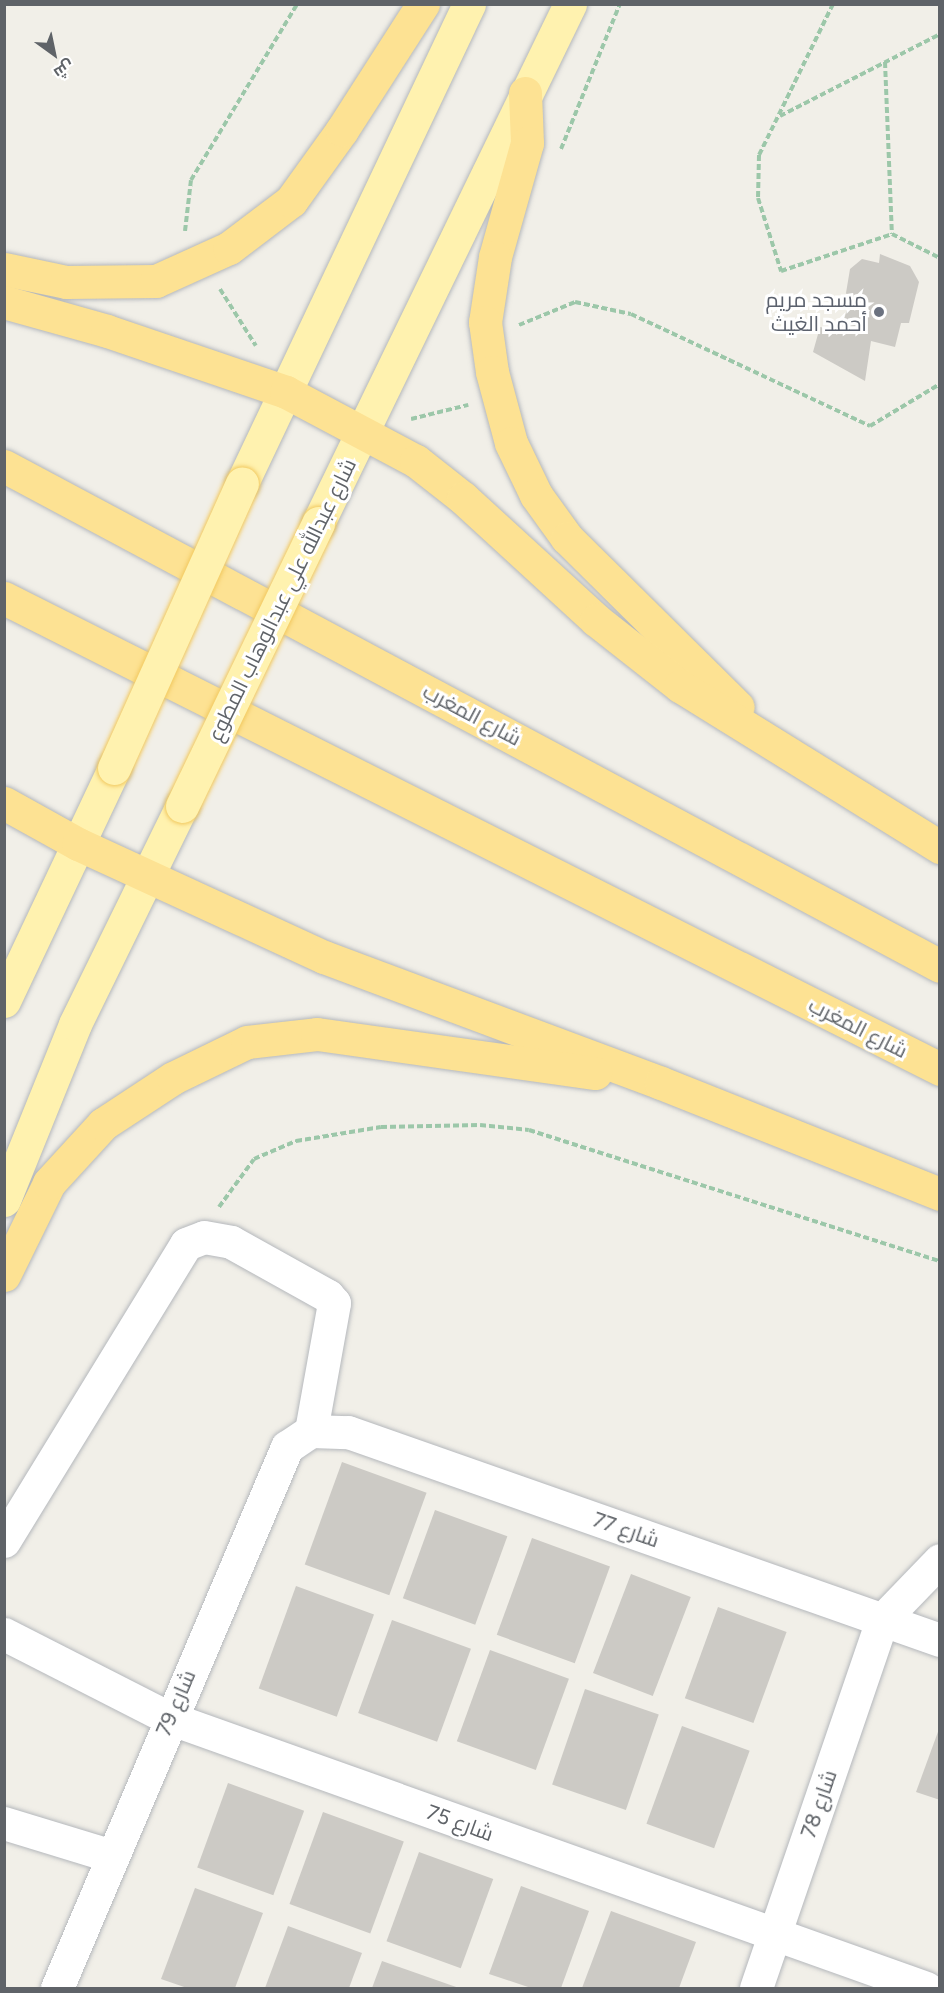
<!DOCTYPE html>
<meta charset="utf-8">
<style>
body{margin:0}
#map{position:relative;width:944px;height:1993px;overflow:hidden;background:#f1efe8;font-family:Figtree,Cairo,sans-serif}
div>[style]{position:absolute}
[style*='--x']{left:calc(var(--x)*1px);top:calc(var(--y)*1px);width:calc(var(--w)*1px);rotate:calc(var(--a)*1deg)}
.building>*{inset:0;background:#cccac5;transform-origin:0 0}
.path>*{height:4px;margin-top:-2px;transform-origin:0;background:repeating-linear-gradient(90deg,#9cc7a9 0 6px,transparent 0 9px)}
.roads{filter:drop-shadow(0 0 2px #b5b8bc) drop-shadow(0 0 2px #b5b8bc)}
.minor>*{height:33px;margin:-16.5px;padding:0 16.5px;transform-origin:16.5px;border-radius:16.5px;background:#fff}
.major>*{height:33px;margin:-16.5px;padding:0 16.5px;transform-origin:16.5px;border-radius:16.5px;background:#fff2af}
.highway>*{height:33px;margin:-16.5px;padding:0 16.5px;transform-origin:16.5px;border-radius:16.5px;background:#fde293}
.bridges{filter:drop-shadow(0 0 2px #f2c960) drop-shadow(0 0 2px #f2c960)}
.major-bridge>*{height:33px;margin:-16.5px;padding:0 16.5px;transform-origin:16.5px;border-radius:16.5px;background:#fff2af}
.dots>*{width:16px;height:16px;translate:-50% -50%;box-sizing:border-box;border:3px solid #fff;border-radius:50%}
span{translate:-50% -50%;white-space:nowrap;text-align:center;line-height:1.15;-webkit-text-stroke:6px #fff;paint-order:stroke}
.worship-label{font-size:21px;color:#5b616d}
.right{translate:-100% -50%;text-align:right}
.street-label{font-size:21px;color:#5f6368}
.frame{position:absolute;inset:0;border:6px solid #5f6368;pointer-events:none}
.north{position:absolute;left:24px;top:24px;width:60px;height:60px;-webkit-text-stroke:4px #fff;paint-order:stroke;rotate:147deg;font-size:16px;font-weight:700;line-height:24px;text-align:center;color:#5f6368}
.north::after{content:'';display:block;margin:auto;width:21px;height:27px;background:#5f6368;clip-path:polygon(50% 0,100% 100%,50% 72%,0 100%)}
</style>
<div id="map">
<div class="building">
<i style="clip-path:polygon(880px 254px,910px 266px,919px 282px,909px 323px,901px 323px,895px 347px,871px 341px,865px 381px,813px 352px,820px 327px,840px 331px,850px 301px,846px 293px,850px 269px,862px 259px,879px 263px)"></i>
<i style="left:342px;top:1462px;width:90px;height:109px;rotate:20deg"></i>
<i style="left:435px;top:1510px;width:77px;height:94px;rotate:20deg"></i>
<i style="left:532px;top:1538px;width:83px;height:103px;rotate:20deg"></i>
<i style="left:631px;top:1574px;width:64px;height:106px;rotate:21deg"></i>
<i style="left:296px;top:1586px;width:83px;height:109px;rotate:20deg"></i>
<i style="left:718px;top:1607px;width:73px;height:97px;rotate:20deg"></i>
<i style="left:392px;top:1620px;width:84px;height:99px;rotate:20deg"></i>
<i style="left:490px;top:1650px;width:84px;height:97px;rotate:20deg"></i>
<i style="left:585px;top:1689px;width:78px;height:101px;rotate:19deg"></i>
<i style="left:682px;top:1726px;width:72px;height:104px;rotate:20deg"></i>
<i style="clip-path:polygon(939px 1729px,940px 1729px,940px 1800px,916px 1792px)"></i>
<i style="left:228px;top:1783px;width:81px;height:90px;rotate:20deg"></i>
<i style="left:323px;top:1812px;width:86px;height:98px;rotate:20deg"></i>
<i style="left:419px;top:1852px;width:79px;height:95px;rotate:20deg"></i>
<i style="clip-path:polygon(521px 1886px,589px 1911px,561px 1988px,531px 1988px,489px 1974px)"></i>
<i style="clip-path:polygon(195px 1888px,263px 1913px,235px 1988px,187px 1988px,161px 1979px)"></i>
<i style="clip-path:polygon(611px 1911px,696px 1942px,679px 1988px,582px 1988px)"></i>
<i style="clip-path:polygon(288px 1926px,362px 1953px,349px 1988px,265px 1988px)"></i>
<i style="clip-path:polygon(382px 1961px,459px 1988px,372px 1988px)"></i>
</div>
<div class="path">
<i style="--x:833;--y:4;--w:168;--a:116.1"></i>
<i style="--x:759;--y:155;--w:43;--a:91.3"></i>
<i style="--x:758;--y:198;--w:77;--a:72.5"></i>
<i style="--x:781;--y:271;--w:117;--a:-18.4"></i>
<i style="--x:892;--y:234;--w:54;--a:26.6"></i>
<i style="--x:885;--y:62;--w:172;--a:87.7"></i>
<i style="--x:780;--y:116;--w:180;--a:-27.1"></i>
<i style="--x:561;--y:149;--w:157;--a:-67.9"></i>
<i style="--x:185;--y:231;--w:51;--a:-83.3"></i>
<i style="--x:191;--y:180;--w:205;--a:-58.9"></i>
<i style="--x:220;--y:289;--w:67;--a:57.7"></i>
<i style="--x:519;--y:325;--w:61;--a:-22.3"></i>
<i style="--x:575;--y:302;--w:57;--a:12.1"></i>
<i style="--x:631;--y:314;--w:264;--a:25.1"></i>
<i style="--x:870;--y:426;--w:82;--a:-31"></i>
<i style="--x:411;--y:419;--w:59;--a:-13.8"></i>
<i style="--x:219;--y:1207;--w:59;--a:-53.9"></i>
<i style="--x:254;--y:1159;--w:46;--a:-23.2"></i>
<i style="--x:296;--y:1141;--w:86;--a:-9.4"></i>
<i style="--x:381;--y:1127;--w:99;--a:-1.2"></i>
<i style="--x:480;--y:1125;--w:49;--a:5.8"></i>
<i style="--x:529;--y:1130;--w:431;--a:17.7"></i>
</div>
<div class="roads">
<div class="minor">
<i style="--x:311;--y:1431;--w:37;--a:2"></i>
<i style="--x:348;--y:1432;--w:627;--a:19.36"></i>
<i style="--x:4;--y:1541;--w:348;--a:-58.5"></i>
<i style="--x:186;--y:1244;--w:19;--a:-21"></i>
<i style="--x:204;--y:1237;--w:27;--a:10"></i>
<i style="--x:231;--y:1242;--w:111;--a:29.1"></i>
<i style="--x:328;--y:1296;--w:9;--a:49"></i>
<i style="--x:334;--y:1303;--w:130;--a:100.2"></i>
<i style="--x:4;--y:1634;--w:185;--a:27"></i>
<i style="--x:169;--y:1718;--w:804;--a:19.63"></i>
<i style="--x:4;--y:1823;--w:113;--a:17"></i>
<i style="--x:57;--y:1988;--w:588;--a:-66.97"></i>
<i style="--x:287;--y:1447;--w:29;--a:-34"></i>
<i style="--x:756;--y:1988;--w:389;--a:-71.1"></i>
<i style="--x:882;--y:1620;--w:83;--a:-46"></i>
</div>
<div class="major">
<i style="--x:242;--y:483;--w:530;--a:-64.64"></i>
<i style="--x:318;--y:523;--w:577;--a:-64.1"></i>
<i style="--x:4;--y:1001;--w:258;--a:-64.7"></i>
<i style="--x:4;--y:1200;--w:190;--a:-68"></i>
<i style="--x:75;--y:1024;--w:243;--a:-63.9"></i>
</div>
<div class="highway">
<i style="--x:525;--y:93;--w:50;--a:87.7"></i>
<i style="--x:527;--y:143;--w:118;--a:105.7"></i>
<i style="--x:495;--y:257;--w:66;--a:98.7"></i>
<i style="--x:485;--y:322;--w:50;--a:82"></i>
<i style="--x:492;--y:372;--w:73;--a:75"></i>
<i style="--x:511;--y:443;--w:58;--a:64.3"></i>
<i style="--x:536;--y:495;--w:53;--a:54.2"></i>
<i style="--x:567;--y:538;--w:240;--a:44.7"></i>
<i style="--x:4;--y:269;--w:63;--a:11.8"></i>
<i style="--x:66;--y:282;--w:90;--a:-0.6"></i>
<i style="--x:156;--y:281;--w:80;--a:-24.3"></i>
<i style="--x:229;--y:248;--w:78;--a:-37.2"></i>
<i style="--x:291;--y:201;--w:87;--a:-54.3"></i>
<i style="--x:342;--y:130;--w:150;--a:-57.3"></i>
<i style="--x:4;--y:302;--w:107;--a:15.7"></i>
<i style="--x:107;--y:331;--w:189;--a:18.8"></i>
<i style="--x:286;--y:392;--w:147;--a:28"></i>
<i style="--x:416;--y:461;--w:60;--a:38.2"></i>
<i style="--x:463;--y:498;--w:180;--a:42.5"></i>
<i style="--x:596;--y:620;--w:107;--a:38.2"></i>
<i style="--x:680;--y:686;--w:306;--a:31.8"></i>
<i style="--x:4;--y:466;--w:1061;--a:28.11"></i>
<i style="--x:4;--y:598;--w:1048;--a:26.71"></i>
<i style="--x:4;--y:803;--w:85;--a:29"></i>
<i style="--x:78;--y:844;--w:271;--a:24.7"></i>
<i style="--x:324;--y:957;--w:360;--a:20.5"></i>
<i style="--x:661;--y:1083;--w:300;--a:21.7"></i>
<i style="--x:4;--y:1275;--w:102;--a:-63.9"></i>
<i style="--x:49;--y:1183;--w:80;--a:-47.5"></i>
<i style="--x:103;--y:1124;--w:84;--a:-33.3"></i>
<i style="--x:173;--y:1078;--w:82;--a:-25.9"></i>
<i style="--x:247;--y:1042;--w:70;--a:-6.5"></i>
<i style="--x:317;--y:1034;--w:281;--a:8"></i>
</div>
</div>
<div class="bridges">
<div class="major-bridge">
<i style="--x:114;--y:768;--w:312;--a:-65.8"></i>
<i style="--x:182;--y:806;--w:314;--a:-64.3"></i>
</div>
</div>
<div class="dots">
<i style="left:879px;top:312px;background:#6b7280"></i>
</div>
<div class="worship-label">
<span class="right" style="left:867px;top:312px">مسجد مريم<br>أحمد الغيث</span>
</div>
<div class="street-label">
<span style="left:282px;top:600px;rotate:-64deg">شارع عبدالله علي عبدالوهاب المطوع</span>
<span style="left:472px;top:715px;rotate:28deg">شارع المغرب</span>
<span style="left:858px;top:1028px;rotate:27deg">شارع المغرب</span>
<span style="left:626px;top:1530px;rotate:19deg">شارع 77</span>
<span style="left:176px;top:1703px;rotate:-67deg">شارع 79</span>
<span style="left:819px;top:1804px;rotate:-71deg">شارع 78</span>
<span style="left:460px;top:1823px;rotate:20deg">شارع 75</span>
</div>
<div class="frame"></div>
<div class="north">ش</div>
</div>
